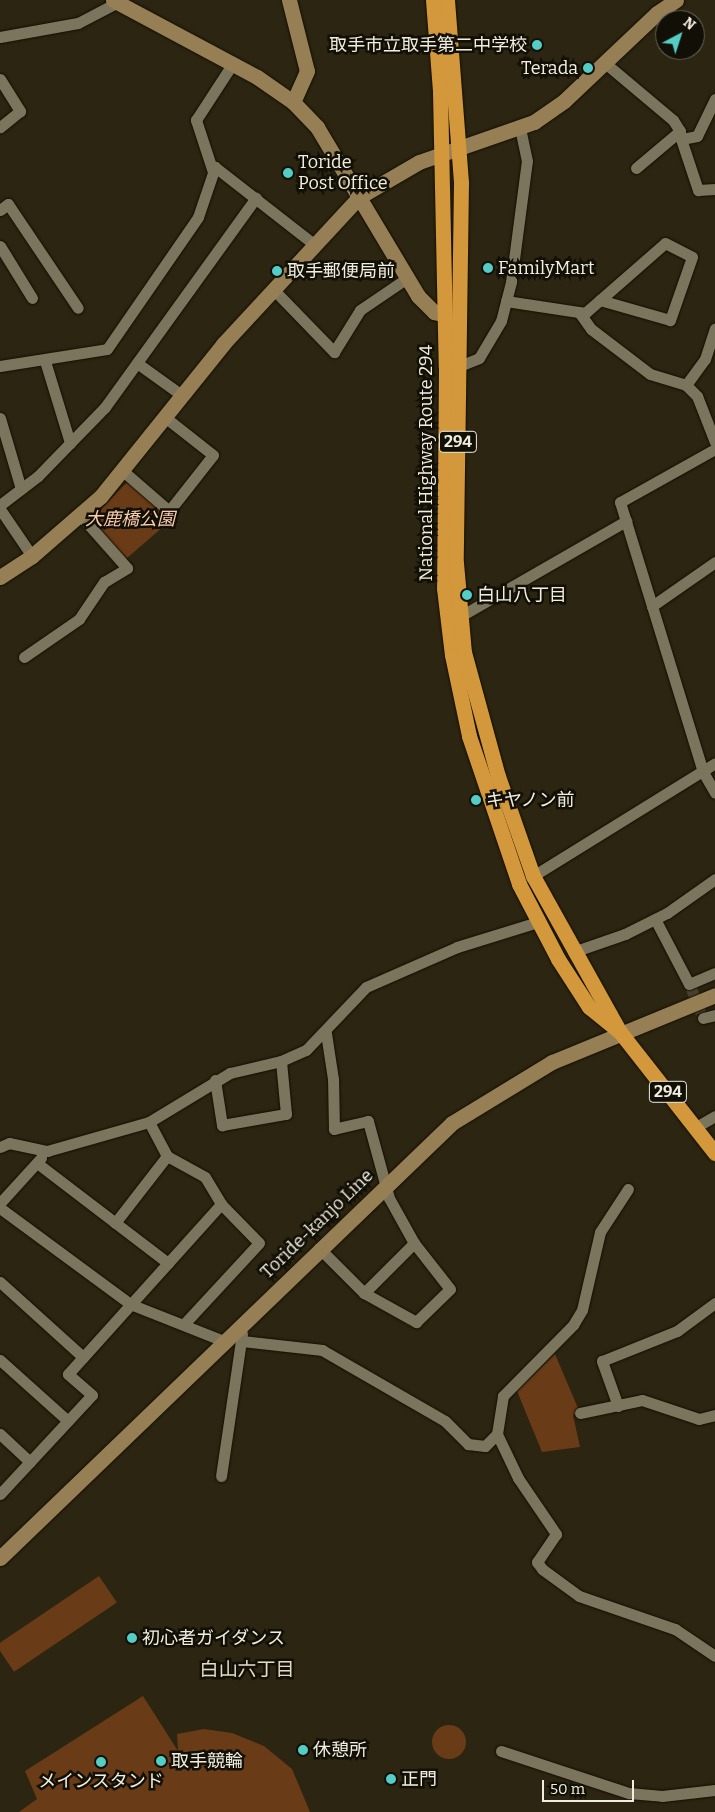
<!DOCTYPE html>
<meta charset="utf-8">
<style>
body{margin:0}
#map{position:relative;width:715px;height:1812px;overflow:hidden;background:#2b2511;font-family:Bitter,"Noto Sans JP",serif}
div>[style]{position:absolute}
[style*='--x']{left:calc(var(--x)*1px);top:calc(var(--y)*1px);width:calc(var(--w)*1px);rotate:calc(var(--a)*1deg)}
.green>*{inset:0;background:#6a3b17;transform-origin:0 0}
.round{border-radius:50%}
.street-tunnel>*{height:11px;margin-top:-5.5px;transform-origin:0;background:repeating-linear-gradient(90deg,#494330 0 11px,transparent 0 16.5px)}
.roads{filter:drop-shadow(0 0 1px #140e00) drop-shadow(0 0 1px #140e00)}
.street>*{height:11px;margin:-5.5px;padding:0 5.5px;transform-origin:5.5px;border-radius:5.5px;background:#7c755e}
.secondary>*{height:15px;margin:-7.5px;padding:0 7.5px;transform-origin:7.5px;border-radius:7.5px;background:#967f54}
.highway>*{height:15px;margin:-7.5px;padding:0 7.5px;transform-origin:7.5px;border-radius:7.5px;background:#d3973c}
.dots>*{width:14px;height:14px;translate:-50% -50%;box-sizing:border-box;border:2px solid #110f06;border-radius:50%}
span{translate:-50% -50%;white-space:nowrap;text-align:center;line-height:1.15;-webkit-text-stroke:5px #110f06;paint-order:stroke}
.shield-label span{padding:1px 4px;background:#110f06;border:1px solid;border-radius:4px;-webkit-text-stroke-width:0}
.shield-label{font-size:16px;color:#f1ede0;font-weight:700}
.poi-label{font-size:18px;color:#f1ede0}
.right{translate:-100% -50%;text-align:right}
.left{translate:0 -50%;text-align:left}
.street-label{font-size:18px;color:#f1ede0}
.park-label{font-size:18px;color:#fbcbac;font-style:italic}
.neighbourhood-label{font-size:19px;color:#e2dac1}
.north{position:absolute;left:655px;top:10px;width:50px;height:50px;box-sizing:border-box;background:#110f06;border:1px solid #6b685d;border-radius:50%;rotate:40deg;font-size:14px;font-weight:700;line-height:20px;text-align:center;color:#f1ede0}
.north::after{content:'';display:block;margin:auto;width:18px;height:22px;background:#54cdc7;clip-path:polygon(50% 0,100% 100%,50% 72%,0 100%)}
.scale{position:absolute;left:542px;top:1780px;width:92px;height:22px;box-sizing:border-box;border:2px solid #f1ede0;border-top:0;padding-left:6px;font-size:15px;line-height:18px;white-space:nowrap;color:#f1ede0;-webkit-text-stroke:4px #110f06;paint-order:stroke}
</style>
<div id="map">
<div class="green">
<i style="clip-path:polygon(128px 481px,172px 519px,126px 559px,92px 519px)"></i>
<i style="clip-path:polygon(555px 1354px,580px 1413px,573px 1415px,580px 1447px,542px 1452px,517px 1391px)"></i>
<i style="left:99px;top:1576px;width:32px;height:124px;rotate:56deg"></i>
<i style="clip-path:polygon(143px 1696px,178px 1751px,177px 1734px,204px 1729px,232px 1733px,264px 1746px,292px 1769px,310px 1812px,19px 1812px,37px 1799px,25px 1771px)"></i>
<i class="round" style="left:432px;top:1725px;width:34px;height:34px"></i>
</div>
<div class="street-tunnel">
<i style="--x:691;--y:987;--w:33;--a:69"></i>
</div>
<div class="roads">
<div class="street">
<i style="--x:0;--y:37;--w:79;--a:-10.2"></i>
<i style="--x:78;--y:23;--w:45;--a:-27.7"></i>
<i style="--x:605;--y:63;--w:89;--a:40"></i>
<i style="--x:673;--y:120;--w:13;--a:58"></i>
<i style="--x:0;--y:79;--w:38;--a:58"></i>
<i style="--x:20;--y:111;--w:26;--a:141"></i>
<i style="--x:715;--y:99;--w:41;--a:115.9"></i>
<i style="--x:697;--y:136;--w:16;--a:169"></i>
<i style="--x:681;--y:139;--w:54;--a:71.6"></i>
<i style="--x:698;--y:190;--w:17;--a:-3"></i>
<i style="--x:636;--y:168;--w:57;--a:-40.1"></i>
<i style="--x:680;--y:131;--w:5;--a:90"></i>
<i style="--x:213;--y:172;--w:55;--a:-108.1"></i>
<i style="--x:196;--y:120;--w:68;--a:-57"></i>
<i style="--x:0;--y:210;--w:10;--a:-37"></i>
<i style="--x:8;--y:204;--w:125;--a:56.1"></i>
<i style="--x:0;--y:246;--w:61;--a:58.4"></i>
<i style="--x:273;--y:289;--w:88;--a:45.9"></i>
<i style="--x:334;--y:352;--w:49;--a:-58.2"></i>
<i style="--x:360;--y:310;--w:57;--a:-34.2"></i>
<i style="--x:506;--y:301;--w:80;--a:8.6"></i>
<i style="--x:585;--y:313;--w:20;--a:-41"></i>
<i style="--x:600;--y:300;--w:86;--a:-41.2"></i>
<i style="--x:665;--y:243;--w:30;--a:27"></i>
<i style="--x:692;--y:257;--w:67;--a:109.2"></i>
<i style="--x:670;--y:320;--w:73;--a:-164.1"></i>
<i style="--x:579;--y:312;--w:21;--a:55"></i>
<i style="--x:591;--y:329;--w:74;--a:37.3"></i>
<i style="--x:650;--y:374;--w:38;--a:17"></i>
<i style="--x:686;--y:385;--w:32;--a:-54"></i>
<i style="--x:705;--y:359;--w:32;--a:-72"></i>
<i style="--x:45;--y:361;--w:86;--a:73"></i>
<i style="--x:137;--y:363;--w:57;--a:35.7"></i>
<i style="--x:0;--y:366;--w:108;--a:-9"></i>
<i style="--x:107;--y:349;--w:160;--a:-55.4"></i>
<i style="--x:198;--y:217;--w:53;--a:-71.2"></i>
<i style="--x:215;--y:167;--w:127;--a:38"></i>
<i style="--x:452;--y:369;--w:29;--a:-22"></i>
<i style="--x:479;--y:358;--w:43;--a:-59.3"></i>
<i style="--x:501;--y:321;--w:40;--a:-75.6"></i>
<i style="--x:511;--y:282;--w:122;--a:-82.5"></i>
<i style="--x:527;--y:161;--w:33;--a:-102"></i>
<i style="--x:686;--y:385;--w:16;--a:45"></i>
<i style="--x:697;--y:396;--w:49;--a:68.6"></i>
<i style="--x:0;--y:418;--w:74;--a:73.5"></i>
<i style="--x:715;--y:449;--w:109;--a:150.8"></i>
<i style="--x:620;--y:502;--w:109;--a:72.9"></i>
<i style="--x:652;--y:606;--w:77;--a:-34.9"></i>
<i style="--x:123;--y:471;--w:61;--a:41"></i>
<i style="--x:169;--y:511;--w:71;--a:-51.8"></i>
<i style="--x:213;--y:455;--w:60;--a:-141.8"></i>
<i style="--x:0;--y:505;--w:48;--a:-37.3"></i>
<i style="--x:38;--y:476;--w:96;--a:-45.8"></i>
<i style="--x:105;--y:407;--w:258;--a:-54.2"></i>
<i style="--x:0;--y:509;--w:57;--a:55.8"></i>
<i style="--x:652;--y:606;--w:174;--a:72.9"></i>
<i style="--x:703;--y:772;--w:24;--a:60"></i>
<i style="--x:459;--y:617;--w:193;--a:-29.9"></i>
<i style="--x:24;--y:657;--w:67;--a:-34.6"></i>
<i style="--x:79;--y:619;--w:45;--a:-56"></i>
<i style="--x:104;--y:582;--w:27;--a:-31"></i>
<i style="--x:127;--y:568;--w:69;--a:-131.5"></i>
<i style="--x:533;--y:876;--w:214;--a:-31.8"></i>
<i style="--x:655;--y:919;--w:73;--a:62.4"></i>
<i style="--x:689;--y:984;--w:28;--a:-23"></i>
<i style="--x:573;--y:952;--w:55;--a:-19.1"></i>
<i style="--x:625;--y:934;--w:47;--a:-26.6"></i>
<i style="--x:667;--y:913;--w:59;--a:-35.3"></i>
<i style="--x:703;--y:1018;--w:12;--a:-14"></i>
<i style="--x:215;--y:1080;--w:46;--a:81.2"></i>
<i style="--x:222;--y:1125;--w:65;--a:-9.8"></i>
<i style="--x:286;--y:1114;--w:53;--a:-95.4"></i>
<i style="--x:149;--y:1122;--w:38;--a:62"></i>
<i style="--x:167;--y:1156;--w:43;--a:28.9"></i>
<i style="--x:205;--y:1177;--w:31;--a:59"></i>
<i style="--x:221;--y:1204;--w:54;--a:45.7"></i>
<i style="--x:259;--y:1243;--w:109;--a:132.8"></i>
<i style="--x:696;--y:1127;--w:22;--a:-30"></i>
<i style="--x:0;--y:1147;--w:10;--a:-24"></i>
<i style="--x:9;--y:1143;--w:39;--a:12"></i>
<i style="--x:47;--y:1151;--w:106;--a:-15.9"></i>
<i style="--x:149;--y:1122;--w:95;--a:-31.2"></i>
<i style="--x:230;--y:1073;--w:52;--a:-13.2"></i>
<i style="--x:281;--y:1061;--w:27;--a:-24"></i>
<i style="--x:306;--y:1050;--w:87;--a:-46.4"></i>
<i style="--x:366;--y:987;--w:99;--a:-23.7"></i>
<i style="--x:457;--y:947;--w:85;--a:-17.2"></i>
<i style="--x:37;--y:1163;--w:165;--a:37.4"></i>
<i style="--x:628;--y:1189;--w:51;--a:123.1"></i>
<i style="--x:600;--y:1232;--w:80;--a:103"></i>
<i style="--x:582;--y:1310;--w:17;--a:121"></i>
<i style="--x:573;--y:1325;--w:100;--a:134.6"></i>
<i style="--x:503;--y:1396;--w:38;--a:99"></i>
<i style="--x:497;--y:1434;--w:49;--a:64.5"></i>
<i style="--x:518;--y:1478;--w:68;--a:55.8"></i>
<i style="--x:556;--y:1534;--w:34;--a:124"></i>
<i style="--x:537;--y:1562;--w:9;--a:54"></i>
<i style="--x:542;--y:1569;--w:46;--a:36.1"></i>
<i style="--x:579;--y:1596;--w:102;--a:19"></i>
<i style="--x:675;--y:1629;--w:48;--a:34"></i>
<i style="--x:0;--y:1203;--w:61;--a:-47.7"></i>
<i style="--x:0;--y:1208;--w:162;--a:36.4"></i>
<i style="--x:130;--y:1304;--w:101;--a:21.5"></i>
<i style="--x:115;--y:1223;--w:85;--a:-52.2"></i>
<i style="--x:319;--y:1248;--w:64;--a:45"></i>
<i style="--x:364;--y:1293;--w:60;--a:29.1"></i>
<i style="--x:416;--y:1322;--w:47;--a:-44.1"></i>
<i style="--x:450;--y:1289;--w:58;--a:-128"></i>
<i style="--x:414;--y:1243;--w:51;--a:-119.1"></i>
<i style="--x:389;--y:1198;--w:80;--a:-105.3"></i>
<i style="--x:368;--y:1121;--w:35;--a:167"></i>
<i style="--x:334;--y:1129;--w:50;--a:-91.1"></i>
<i style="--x:333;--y:1079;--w:47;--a:-98.7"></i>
<i style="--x:0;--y:1282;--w:112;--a:42.1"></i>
<i style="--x:364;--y:1293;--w:71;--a:-45"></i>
<i style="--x:242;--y:1341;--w:81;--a:6.4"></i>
<i style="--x:322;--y:1350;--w:142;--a:30"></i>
<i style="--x:445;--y:1421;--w:33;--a:45"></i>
<i style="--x:468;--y:1444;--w:17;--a:7"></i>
<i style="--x:485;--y:1446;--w:17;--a:-45"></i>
<i style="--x:0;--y:1360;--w:91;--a:41.9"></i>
<i style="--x:618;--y:1406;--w:48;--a:-109.6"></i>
<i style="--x:602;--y:1361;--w:81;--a:-21.8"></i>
<i style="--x:677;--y:1331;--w:47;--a:-36.4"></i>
<i style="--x:580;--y:1413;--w:63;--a:-11.8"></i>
<i style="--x:642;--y:1400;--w:60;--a:18.4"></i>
<i style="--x:699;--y:1419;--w:16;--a:-14"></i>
<i style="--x:0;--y:1434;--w:41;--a:43"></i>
<i style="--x:221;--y:1476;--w:144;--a:-81.6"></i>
<i style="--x:0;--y:1494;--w:135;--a:-47.1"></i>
<i style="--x:92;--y:1395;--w:32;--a:-139"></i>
<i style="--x:68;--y:1374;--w:229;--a:-48"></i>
<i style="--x:501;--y:1751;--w:135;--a:18.2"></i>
<i style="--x:629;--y:1793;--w:33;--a:5"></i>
<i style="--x:662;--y:1796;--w:53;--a:-6.5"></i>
</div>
<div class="secondary">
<i style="--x:113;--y:0;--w:163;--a:28.1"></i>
<i style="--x:257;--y:77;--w:44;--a:34.8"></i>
<i style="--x:293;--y:102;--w:35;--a:46"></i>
<i style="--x:317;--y:127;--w:197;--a:59.1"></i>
<i style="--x:418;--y:296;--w:23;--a:45"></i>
<i style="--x:434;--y:312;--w:11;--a:15"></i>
<i style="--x:289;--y:0;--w:73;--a:75.8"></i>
<i style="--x:307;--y:71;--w:34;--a:114"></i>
<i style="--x:0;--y:577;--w:38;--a:-33"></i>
<i style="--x:32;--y:556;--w:91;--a:-41"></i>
<i style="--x:101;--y:496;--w:195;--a:-51.2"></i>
<i style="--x:223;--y:344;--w:200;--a:-47.2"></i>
<i style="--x:359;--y:197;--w:69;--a:-30.3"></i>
<i style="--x:419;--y:162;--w:122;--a:-19.2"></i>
<i style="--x:534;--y:122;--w:37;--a:-35"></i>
<i style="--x:564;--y:101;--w:128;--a:-43.4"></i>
<i style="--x:657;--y:13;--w:23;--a:-34"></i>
<i style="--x:0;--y:1558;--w:627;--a:-43.9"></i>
<i style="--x:452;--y:1123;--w:117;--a:-31.4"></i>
<i style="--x:552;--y:1062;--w:176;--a:-22.3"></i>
</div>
<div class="highway">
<i style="--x:433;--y:0;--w:92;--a:85.6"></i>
<i style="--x:440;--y:92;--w:275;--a:88.8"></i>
<i style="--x:446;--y:367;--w:221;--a:90.5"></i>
<i style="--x:444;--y:588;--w:67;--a:83.2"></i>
<i style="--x:452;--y:655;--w:83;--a:78.1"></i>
<i style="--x:469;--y:736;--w:156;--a:71.3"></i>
<i style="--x:519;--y:884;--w:85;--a:62.5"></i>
<i style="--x:558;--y:959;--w:57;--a:57.1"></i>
<i style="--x:589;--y:1007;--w:40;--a:39"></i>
<i style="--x:620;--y:1032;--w:154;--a:51.9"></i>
<i style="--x:447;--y:0;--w:184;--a:85.6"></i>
<i style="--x:461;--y:183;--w:380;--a:90.8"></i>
<i style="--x:456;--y:563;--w:89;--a:84.9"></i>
<i style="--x:464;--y:652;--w:129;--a:74.7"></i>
<i style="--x:498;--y:776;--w:106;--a:70.7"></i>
<i style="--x:533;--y:876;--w:175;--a:60.9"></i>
</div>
</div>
<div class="dots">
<i style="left:537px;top:45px;background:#54cdc7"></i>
<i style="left:588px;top:68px;background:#54cdc7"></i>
<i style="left:288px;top:173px;background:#54cdc7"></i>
<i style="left:488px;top:268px;background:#54cdc7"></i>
<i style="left:277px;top:271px;background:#54cdc7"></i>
<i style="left:467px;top:595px;background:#54cdc7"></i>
<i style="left:476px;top:800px;background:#54cdc7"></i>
<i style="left:132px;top:1638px;background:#54cdc7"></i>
<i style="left:303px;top:1750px;background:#54cdc7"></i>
<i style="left:161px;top:1761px;background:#54cdc7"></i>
<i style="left:101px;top:1762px;background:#54cdc7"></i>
<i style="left:391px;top:1779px;background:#54cdc7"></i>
</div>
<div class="shield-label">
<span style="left:458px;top:442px">294</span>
<span style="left:668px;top:1092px">294</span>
</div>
<div class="poi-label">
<span class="right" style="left:527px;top:45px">取手市立取手第二中学校</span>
<span class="right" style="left:578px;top:68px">Terada</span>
<span class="left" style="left:298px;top:173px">Toride<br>Post Office</span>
<span class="left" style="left:498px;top:268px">FamilyMart</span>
<span class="left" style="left:287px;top:271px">取手郵便局前</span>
<span class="left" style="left:477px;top:595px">白山八丁目</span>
<span class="left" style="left:486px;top:800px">キヤノン前</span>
<span class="left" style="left:142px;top:1638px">初心者ガイダンス</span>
<span class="left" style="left:313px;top:1750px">休憩所</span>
<span class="left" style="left:171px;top:1761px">取手競輪</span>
<span class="left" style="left:401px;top:1779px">正門</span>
<span style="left:101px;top:1781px">メインスタンド</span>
</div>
<div class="street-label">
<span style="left:426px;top:463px;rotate:-90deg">National Highway Route 294</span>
<span style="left:317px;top:1224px;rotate:-44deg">Toride-kanjo Line</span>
</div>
<div class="park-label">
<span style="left:130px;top:519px">大鹿橋公園</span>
</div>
<div class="neighbourhood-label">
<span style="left:247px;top:1670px">白山六丁目</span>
</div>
<div class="north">N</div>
<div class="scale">50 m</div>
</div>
